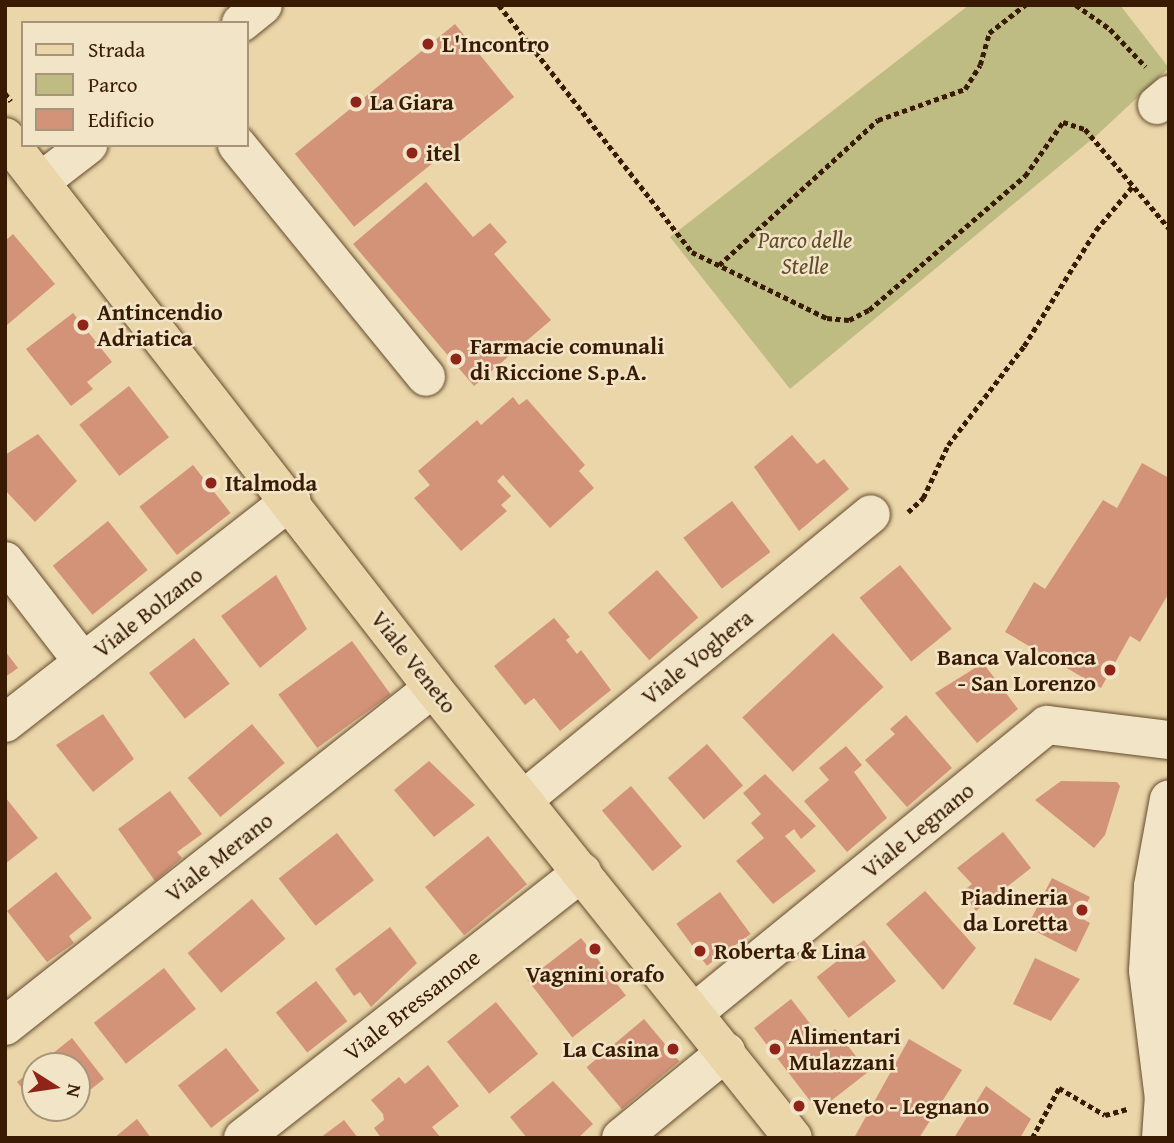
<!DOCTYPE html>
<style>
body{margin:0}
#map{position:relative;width:1174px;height:1143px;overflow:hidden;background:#ead6a9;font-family:"Gentium Book Plus",serif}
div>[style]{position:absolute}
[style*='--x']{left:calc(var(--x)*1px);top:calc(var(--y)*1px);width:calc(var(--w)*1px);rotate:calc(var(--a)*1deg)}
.green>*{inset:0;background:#bfbc83}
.building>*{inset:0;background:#d39379;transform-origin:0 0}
.path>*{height:4.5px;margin-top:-2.25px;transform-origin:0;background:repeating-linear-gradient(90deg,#391b03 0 5px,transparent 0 8.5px)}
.roads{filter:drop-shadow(0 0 2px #654a2c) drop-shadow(0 0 2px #654a2c)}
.minor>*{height:38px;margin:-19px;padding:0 19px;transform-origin:19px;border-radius:19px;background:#f1e4c7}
.major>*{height:38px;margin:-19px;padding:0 19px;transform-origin:19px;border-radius:19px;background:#ead6a9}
.dots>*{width:19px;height:19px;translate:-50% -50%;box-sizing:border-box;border:4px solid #f1e4c7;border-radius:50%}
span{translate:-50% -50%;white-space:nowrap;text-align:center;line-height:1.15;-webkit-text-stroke:5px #f1e4c7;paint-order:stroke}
.poi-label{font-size:23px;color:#391b03;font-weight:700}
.left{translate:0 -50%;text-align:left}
.right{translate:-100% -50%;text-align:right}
.park-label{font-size:23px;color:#614b29;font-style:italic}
.street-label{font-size:23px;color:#391b03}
.frame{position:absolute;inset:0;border:7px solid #391b03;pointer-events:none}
.legend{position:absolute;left:21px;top:21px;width:228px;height:126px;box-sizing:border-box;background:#f1e4c7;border:2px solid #a79479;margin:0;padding:9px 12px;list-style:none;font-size:21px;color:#391b03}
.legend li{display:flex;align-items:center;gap:14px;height:35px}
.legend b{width:35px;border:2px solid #a79479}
.north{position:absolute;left:21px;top:1052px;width:70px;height:70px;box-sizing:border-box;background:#f1e4c7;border:2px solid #a79479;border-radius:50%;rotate:102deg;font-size:19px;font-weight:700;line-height:28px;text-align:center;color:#391b03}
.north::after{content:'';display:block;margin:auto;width:24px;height:32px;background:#8f2418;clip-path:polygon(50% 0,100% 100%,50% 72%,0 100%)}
</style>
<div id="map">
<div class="green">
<i style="clip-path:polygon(969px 5px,1120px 5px,1169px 68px,1097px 135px,790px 389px,670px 237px)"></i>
</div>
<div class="building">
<i style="left:455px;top:24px;width:94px;height:206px;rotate:51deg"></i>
<i style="clip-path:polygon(426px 182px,473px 237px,490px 223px,507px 242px,494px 254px,551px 320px,474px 386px,353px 244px)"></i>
<i style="clip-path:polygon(13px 234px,55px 284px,7px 325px,5px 241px)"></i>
<i style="clip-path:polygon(73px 313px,112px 362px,87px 382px,93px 389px,71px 406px,26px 349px)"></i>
<i style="left:129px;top:386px;width:65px;height:63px;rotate:52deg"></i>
<i style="clip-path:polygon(513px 397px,519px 405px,527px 399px,585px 465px,579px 471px,594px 488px,550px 528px,503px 475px,497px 481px,511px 496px,501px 505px,507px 511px,461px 551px,414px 498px,430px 485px,418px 471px,477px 420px,481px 425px)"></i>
<i style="clip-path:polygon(38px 434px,77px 481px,35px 522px,5px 490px,5px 455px)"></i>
<i style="clip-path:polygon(792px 435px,817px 464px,824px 459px,849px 489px,799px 531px,754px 467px)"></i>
<i style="clip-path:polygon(1142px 463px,1169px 478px,1169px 593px,1140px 642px,1130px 636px,1101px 688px,1005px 632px,1034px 582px,1045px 589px,1103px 500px,1117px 508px)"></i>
<i style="left:193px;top:465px;width:61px;height:68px;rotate:52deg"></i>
<i style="left:732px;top:501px;width:64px;height:61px;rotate:53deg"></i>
<i style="left:108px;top:521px;width:63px;height:71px;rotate:51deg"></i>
<i style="left:900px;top:565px;width:82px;height:52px;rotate:51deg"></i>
<i style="left:657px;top:570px;width:63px;height:65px;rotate:49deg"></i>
<i style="clip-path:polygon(276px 575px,307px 629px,260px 668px,221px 616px)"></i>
<i style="clip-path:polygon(554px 618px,570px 637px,566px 640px,577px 654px,581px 650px,611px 690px,560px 731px,534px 698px,525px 705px,494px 666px)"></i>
<i style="left:833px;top:633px;width:74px;height:124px;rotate:47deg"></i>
<i style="left:194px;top:638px;width:58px;height:57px;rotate:52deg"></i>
<i style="left:352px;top:641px;width:66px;height:91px;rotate:54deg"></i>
<i style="clip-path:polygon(5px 651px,18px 668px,5px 677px)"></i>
<i style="clip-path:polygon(983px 663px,1018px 709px,977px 743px,935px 693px)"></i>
<i style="clip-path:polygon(103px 714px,134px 759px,93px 792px,56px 745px)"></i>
<i style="clip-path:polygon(906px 715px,952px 768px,907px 807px,865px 760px,895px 734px,890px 729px)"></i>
<i style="left:252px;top:724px;width:51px;height:84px;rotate:50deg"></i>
<i style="left:707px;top:744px;width:55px;height:52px;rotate:49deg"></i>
<i style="clip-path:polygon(846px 746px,862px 765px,854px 772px,887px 818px,847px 852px,804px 801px,829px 780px,819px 768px)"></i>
<i style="clip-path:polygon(429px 761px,475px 805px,434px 837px,394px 790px)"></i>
<i style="clip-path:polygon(765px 774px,816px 826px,801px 839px,794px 829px,785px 836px,816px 871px,773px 904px,736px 861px,764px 838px,751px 823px,761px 814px,743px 793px)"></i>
<i style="clip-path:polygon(1061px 781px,1117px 782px,1120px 786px,1105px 835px,1094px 848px,1035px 800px)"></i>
<i style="left:631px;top:786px;width:79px;height:38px;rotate:50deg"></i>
<i style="clip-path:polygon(170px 791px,202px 834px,177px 852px,182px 858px,155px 881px,118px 829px)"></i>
<i style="clip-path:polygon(5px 797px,38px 838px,5px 864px)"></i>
<i style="clip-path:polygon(1003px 832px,1031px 868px,976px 911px,962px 892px,972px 884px,957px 868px)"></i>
<i style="left:337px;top:833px;width:60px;height:74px;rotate:52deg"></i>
<i style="left:488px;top:836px;width:62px;height:81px;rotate:51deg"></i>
<i style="clip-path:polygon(56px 872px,92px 918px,69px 936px,74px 943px,47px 962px,7px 911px)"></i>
<i style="clip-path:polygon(1052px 878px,1090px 897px,1079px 917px,1090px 923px,1076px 952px,1027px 927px)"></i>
<i style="clip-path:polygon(925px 891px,976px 948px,943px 990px,886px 924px)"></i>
<i style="left:720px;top:892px;width:52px;height:54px;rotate:54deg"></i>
<i style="left:252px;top:899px;width:52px;height:84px;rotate:50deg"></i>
<i style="clip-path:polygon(390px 927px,417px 963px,371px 1007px,360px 992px,354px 996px,335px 969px)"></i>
<i style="left:581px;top:938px;width:73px;height:68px;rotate:52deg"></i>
<i style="left:864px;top:940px;width:52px;height:60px;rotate:52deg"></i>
<i style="clip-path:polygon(1035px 958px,1080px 979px,1051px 1021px,1013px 1004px)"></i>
<i style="left:164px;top:968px;width:52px;height:89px;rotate:52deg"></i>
<i style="left:316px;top:981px;width:51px;height:51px;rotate:52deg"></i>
<i style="clip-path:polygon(791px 999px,822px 1039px,835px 1029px,868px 1072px,818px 1111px,754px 1028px)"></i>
<i style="left:496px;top:1002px;width:67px;height:63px;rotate:51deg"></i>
<i style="left:644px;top:1019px;width:55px;height:75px;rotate:50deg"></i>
<i style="clip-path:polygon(72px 1038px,104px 1079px,77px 1100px,77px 1066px,37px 1066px)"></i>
<i style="clip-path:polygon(909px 1039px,962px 1070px,919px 1138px,854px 1138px)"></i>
<i style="left:226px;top:1048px;width:54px;height:61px;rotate:52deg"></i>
<i style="clip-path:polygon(428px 1065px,459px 1106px,432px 1127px,441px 1138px,381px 1138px,374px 1128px,384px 1120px,383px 1114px,371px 1100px,399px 1077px,405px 1084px)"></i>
<i style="clip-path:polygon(35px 1068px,35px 1099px,33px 1101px,17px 1082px)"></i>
<i style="clip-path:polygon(553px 1081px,593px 1124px,578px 1138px,527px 1138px,510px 1117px)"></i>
<i style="clip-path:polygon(986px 1086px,1031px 1119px,1020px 1138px,954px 1138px)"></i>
<i style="clip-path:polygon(137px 1119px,151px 1138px,114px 1138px)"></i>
<i style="clip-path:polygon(344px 1120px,358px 1138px,320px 1138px)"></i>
</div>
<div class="path">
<i style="--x:499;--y:5;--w:313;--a:52"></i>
<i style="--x:692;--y:252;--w:150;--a:26.1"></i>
<i style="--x:827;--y:318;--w:22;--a:5"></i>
<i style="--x:849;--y:320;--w:22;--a:-27"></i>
<i style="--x:869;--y:310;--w:206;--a:-40.7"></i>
<i style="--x:1025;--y:176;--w:66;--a:-54.9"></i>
<i style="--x:1063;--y:122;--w:23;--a:18"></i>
<i style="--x:1085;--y:129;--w:130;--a:49.7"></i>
<i style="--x:1076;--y:5;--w:42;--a:35.2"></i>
<i style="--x:1110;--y:29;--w:52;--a:46.5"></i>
<i style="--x:5;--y:93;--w:10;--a:53"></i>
<i style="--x:719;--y:265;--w:215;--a:-42.4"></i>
<i style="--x:878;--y:120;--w:92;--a:-19.6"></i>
<i style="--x:965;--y:89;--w:28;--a:-58"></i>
<i style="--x:980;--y:65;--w:33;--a:-74"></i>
<i style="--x:989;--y:33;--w:46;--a:-37.9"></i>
<i style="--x:908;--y:512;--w:21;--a:-43"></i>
<i style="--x:923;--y:498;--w:59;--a:-64.7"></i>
<i style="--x:948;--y:445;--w:125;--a:-52.5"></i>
<i style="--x:1024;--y:346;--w:137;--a:-58.2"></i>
<i style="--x:1096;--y:230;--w:56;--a:-50.1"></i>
<i style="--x:1032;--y:1138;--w:57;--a:-61.6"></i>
<i style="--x:1059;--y:1088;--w:53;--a:30.4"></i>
<i style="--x:1105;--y:1115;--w:23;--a:-15"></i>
</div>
<div class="roads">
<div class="minor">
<i style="--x:241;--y:23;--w:28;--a:-39"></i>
<i style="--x:1157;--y:105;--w:16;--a:-40"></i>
<i style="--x:237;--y:145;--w:299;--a:50.8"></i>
<i style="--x:40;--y:182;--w:61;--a:-37.6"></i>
<i style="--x:5;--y:561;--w:128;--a:52.3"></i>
<i style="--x:5;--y:723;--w:363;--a:-37.9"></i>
<i style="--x:523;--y:800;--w:450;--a:-39.4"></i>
<i style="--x:695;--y:1012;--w:454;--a:-39.2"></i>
<i style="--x:1047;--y:725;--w:123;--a:7"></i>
<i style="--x:5;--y:1026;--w:545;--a:-38.3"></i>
<i style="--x:243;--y:1138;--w:431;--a:-38.1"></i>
<i style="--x:621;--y:1138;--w:136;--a:-39.3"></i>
<i style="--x:1161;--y:1138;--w:39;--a:-86"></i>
<i style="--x:1164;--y:1099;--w:129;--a:-97.1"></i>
<i style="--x:1148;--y:971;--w:85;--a:-86.6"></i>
<i style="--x:1153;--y:886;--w:88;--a:-79.6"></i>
</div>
<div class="major">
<i style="--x:5;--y:137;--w:698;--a:52.16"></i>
<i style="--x:433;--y:688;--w:576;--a:51.34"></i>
</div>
</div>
<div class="dots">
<i style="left:428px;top:44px;background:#8f2418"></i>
<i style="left:356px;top:102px;background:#8f2418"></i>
<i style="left:412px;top:153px;background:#8f2418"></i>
<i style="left:83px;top:325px;background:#8f2418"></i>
<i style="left:456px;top:359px;background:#8f2418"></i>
<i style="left:211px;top:483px;background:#8f2418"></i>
<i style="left:1110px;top:670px;background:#8f2418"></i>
<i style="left:1082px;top:910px;background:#8f2418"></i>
<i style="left:595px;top:949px;background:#8f2418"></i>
<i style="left:700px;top:951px;background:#8f2418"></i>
<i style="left:673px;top:1049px;background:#8f2418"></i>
<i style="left:775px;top:1049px;background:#8f2418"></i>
<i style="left:799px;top:1106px;background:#8f2418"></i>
</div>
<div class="poi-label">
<span class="left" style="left:442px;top:44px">L'Incontro</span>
<span class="left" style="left:370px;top:102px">La Giara</span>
<span class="left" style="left:426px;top:153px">itel</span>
<span class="left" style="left:97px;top:325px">Antincendio<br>Adriatica</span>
<span class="left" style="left:470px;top:359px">Farmacie comunali<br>di Riccione S.p.A.</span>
<span class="left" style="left:225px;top:483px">Italmoda</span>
<span class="right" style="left:1096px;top:670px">Banca Valconca<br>- San Lorenzo</span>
<span class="right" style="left:1068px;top:910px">Piadineria<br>da Loretta</span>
<span class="left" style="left:714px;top:951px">Roberta &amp; Lina</span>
<span style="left:595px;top:974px">Vagnini orafo</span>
<span class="left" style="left:789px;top:1049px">Alimentari<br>Mulazzani</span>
<span class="right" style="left:659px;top:1049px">La Casina</span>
<span class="left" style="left:813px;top:1106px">Veneto - Legnano</span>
</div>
<div class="park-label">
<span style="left:805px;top:253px">Parco delle<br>Stelle</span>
</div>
<div class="street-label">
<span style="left:148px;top:612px;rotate:-38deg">Viale Bolzano</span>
<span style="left:697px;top:657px;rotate:-39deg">Viale Voghera</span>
<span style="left:414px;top:662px;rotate:52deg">Viale Veneto</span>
<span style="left:918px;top:830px;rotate:-39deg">Viale Legnano</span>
<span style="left:219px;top:857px;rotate:-38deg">Viale Merano</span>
<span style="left:412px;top:1005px;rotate:-38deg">Viale Bressanone</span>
</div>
<div class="frame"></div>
<ul class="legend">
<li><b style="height:9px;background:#ead6a9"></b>Strada</li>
<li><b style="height:19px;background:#bfbc83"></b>Parco</li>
<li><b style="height:19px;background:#d39379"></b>Edificio</li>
</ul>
<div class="north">N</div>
</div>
